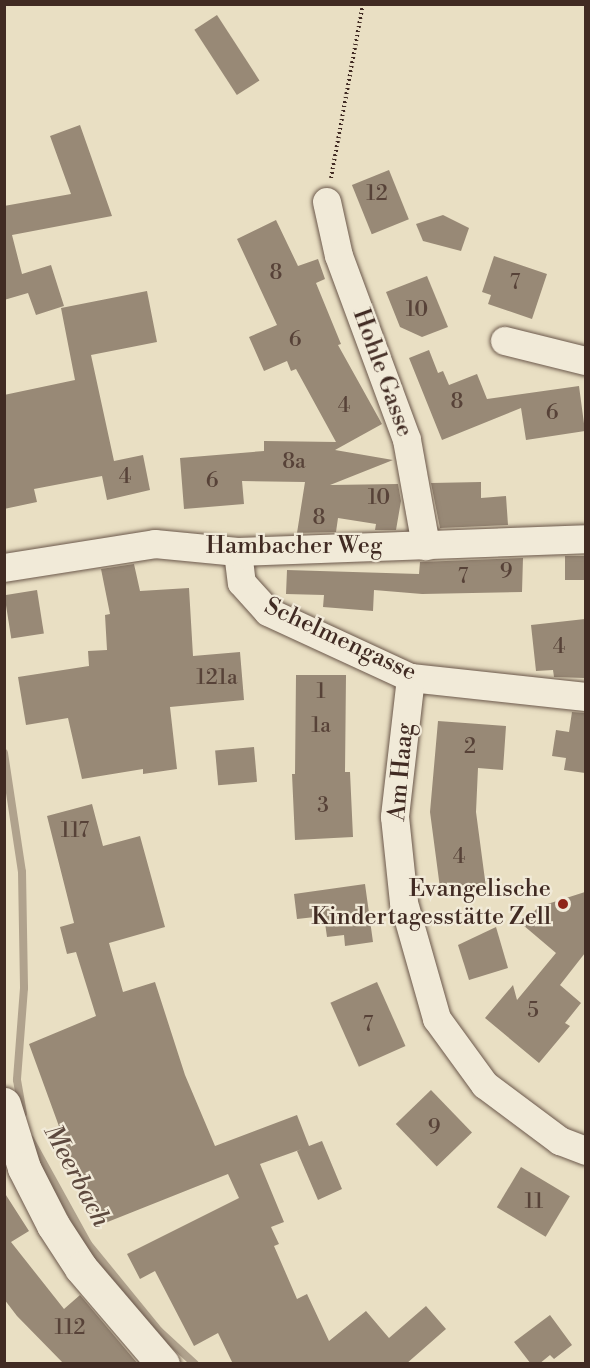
<!DOCTYPE html>
<meta charset="utf-8">
<style>
body{margin:0}
#map{position:relative;width:590px;height:1368px;overflow:hidden;background:#e9dfc3;font-family:"Libre Bodoni",serif}
div>[style]{position:absolute}
[style*='--x']{left:calc(var(--x)*1px);top:calc(var(--y)*1px);width:calc(var(--w)*1px);rotate:calc(var(--a)*1deg)}
.stream>*{height:8px;margin:-4px;padding:0 4px;transform-origin:4px;border-radius:4px;background:#b0a28d}
.building>*{inset:0;background:#988976;transform-origin:0 0}
.path>*{height:4px;margin-top:-2px;transform-origin:0;background:repeating-linear-gradient(90deg,#412b23 0 1.5px,transparent 0 4.5px)}
.roads{filter:drop-shadow(0 0 2px #6b584b) drop-shadow(0 0 2px #6b584b)}
.minor>*{height:28px;margin:-14px;padding:0 14px;transform-origin:14px;border-radius:14px;background:#f1ead8}
.tertiary>*{height:33px;margin:-16.5px;padding:0 16.5px;transform-origin:16.5px;border-radius:16.5px;background:#f1ead8}
.dots>*{width:16px;height:16px;translate:-50% -50%;box-sizing:border-box;border:3px solid #f1ead8;border-radius:50%}
span{translate:-50% -50%;white-space:nowrap;text-align:center;line-height:1.15;-webkit-text-stroke:4.5px #f1ead8;paint-order:stroke}
.number-label{font-size:21px;color:#574238}
.number-label span{-webkit-text-stroke-width:0}
.street-label{font-size:24px;color:#412b23}
.poi-label{font-size:24px;color:#412b23}
.right{translate:-100% -50%;text-align:right}
.water-label{font-size:26px;color:#5d493e;font-style:italic}
.frame{position:absolute;inset:0;border:6px solid #412b23;pointer-events:none}
</style>
<div id="map">
<div class="stream">
<i style="--x:4;--y:753;--w:120;--a:81.4"></i>
<i style="--x:22;--y:872;--w:116;--a:89"></i>
<i style="--x:24;--y:988;--w:92;--a:94.4"></i>
<i style="--x:17;--y:1080;--w:34;--a:80"></i>
<i style="--x:30;--y:1139;--w:120;--a:61.1"></i>
<i style="--x:88;--y:1244;--w:112;--a:50.8"></i>
<i style="--x:159;--y:1331;--w:49;--a:42.5"></i>
</div>
<div class="building">
<i style="left:217px;top:15px;width:78px;height:27px;rotate:57deg"></i>
<i style="clip-path:polygon(80px 125px,112px 216px,12px 235px,22px 274px,51px 265px,64px 306px,36px 315px,28px 293px,4px 300px,4px 206px,71px 194px,50px 136px)"></i>
<i style="left:389px;top:170px;width:53px;height:40px;rotate:68deg"></i>
<i style="clip-path:polygon(443px 215px,469px 228px,461px 251px,423px 241px,416px 224px)"></i>
<i style="clip-path:polygon(276px 220px,298px 266px,318px 259px,325px 279px,316px 283px,341px 344px,338px 345px,382px 424px,335px 450px,393px 460px,330px 485px,398px 484px,401px 501px,396px 530px,375px 530px,376px 524px,338px 518px,336px 532px,297px 533px,305px 482px,242px 481px,244px 504px,184px 509px,180px 458px,264px 451px,264px 441px,336px 442px,296px 369px,291px 371px,287px 361px,264px 371px,249px 337px,277px 325px,237px 239px)"></i>
<i style="clip-path:polygon(494px 256px,547px 274px,532px 319px,488px 304px,491px 295px,482px 292px)"></i>
<i style="clip-path:polygon(427px 276px,448px 327px,422px 337px,400px 327px,386px 292px)"></i>
<i style="clip-path:polygon(147px 291px,157px 342px,91px 355px,114px 461px,143px 455px,150px 490px,107px 500px,102px 476px,34px 489px,37px 502px,4px 509px,4px 395px,75px 380px,61px 308px)"></i>
<i style="clip-path:polygon(429px 350px,438px 373px,443px 371px,449px 385px,477px 374px,487px 399px,579px 386px,585px 431px,526px 440px,521px 408px,442px 440px,409px 358px)"></i>
<i style="clip-path:polygon(481px 482px,481px 498px,506px 496px,508px 525px,440px 528px,431px 483px)"></i>
<i style="left:565px;top:556px;width:20px;height:24px"></i>
<i style="clip-path:polygon(523px 558px,522px 592px,422px 594px,374px 590px,373px 611px,323px 607px,324px 595px,286px 594px,287px 570px,419px 574px,420px 562px)"></i>
<i style="clip-path:polygon(134px 564px,140px 591px,189px 588px,193px 656px,240px 652px,244px 700px,170px 707px,177px 769px,143px 774px,143px 769px,82px 779px,68px 718px,26px 725px,18px 677px,89px 666px,88px 651px,107px 650px,105px 615px,110px 614px,101px 569px)"></i>
<i style="left:37px;top:590px;width:44px;height:33px;rotate:81deg"></i>
<i style="clip-path:polygon(585px 619px,585px 678px,554px 677px,553px 670px,536px 671px,531px 625px)"></i>
<i style="clip-path:polygon(296px 675px,346px 675px,345px 772px,350px 772px,353px 837px,295px 840px,292px 774px,295px 774px)"></i>
<i style="clip-path:polygon(572px 712px,585px 713px,585px 773px,564px 770px,566px 758px,552px 756px,556px 730px,569px 732px)"></i>
<i style="clip-path:polygon(438px 721px,506px 726px,503px 770px,478px 768px,476px 812px,487px 895px,474px 884px,440px 888px,430px 812px)"></i>
<i style="left:254px;top:747px;width:35px;height:39px;rotate:85deg"></i>
<i style="clip-path:polygon(92px 804px,103px 846px,140px 836px,165px 927px,109px 943px,123px 992px,155px 982px,185px 1075px,215px 1146px,297px 1115px,309px 1146px,322px 1141px,342px 1189px,318px 1200px,297px 1151px,302px 1149px,260px 1164px,284px 1222px,271px 1227px,279px 1244px,274px 1246px,297px 1299px,307px 1294px,329px 1341px,366px 1311px,389px 1338px,426px 1306px,446px 1329px,406px 1364px,233px 1364px,218px 1333px,194px 1346px,155px 1271px,140px 1279px,127px 1254px,239px 1198px,228px 1174px,100px 1225px,84px 1195px,29px 1044px,96px 1016px,76px 952px,67px 954px,60px 927px,74px 923px,47px 816px)"></i>
<i style="clip-path:polygon(365px 884px,373px 942px,345px 946px,344px 935px,327px 937px,324px 916px,297px 919px,294px 894px)"></i>
<i style="clip-path:polygon(585px 892px,585px 953px,560px 985px,581px 1003px,565px 1023px,570px 1026px,539px 1063px,485px 1018px,513px 985px,517px 1000px,556px 953px,523px 925px,538px 907px)"></i>
<i style="clip-path:polygon(496px 927px,508px 968px,469px 980px,458px 945px)"></i>
<i style="left:377px;top:982px;width:70px;height:51px;rotate:66deg"></i>
<i style="left:431px;top:1090px;width:59px;height:49px;rotate:46deg"></i>
<i style="left:521px;top:1167px;width:57px;height:47px;rotate:31deg"></i>
<i style="clip-path:polygon(4px 1192px,29px 1231px,11px 1242px,64px 1309px,80px 1295px,138px 1364px,64px 1364px,17px 1316px,4px 1299px)"></i>
<i style="clip-path:polygon(550px 1315px,572px 1345px,554px 1359px,550px 1355px,539px 1364px,531px 1364px,514px 1342px)"></i>
</div>
<div class="path">
<i style="--x:331;--y:178;--w:177;--a:-79.6"></i>
</div>
<div class="roads">
<div class="minor">
<i style="--x:327;--y:202;--w:55;--a:77.5"></i>
<i style="--x:339;--y:256;--w:196;--a:69.7"></i>
<i style="--x:407;--y:440;--w:108;--a:79.8"></i>
<i style="--x:505;--y:341;--w:83;--a:13.9"></i>
<i style="--x:238;--y:552;--w:31;--a:83"></i>
<i style="--x:242;--y:583;--w:39;--a:48"></i>
<i style="--x:268;--y:612;--w:157;--a:24.8"></i>
<i style="--x:411;--y:678;--w:176;--a:6.2"></i>
<i style="--x:4;--y:568;--w:153;--a:-9"></i>
<i style="--x:155;--y:544;--w:83;--a:5.5"></i>
<i style="--x:238;--y:552;--w:348;--a:-2.1"></i>
<i style="--x:411;--y:678;--w:140;--a:96.6"></i>
<i style="--x:395;--y:817;--w:86;--a:84"></i>
<i style="--x:404;--y:903;--w:121;--a:74.1"></i>
<i style="--x:437;--y:1019;--w:82;--a:54"></i>
<i style="--x:485;--y:1085;--w:94;--a:36.7"></i>
<i style="--x:560;--y:1141;--w:28;--a:21"></i>
</div>
<div class="tertiary">
<i style="--x:4;--y:1104;--w:67;--a:72.6"></i>
<i style="--x:24;--y:1168;--w:64;--a:63"></i>
<i style="--x:53;--y:1225;--w:51;--a:56.9"></i>
<i style="--x:81;--y:1268;--w:126;--a:49.5"></i>
</div>
</div>
<div class="dots">
<i style="left:563px;top:904px;background:#8f2418"></i>
</div>
<div class="number-label">
<span style="left:377px;top:194px">12</span>
<span style="left:276px;top:273px">8</span>
<span style="left:515px;top:283px">7</span>
<span style="left:417px;top:310px">10</span>
<span style="left:295px;top:340px">6</span>
<span style="left:457px;top:402px">8</span>
<span style="left:344px;top:406px">4</span>
<span style="left:552px;top:413px">6</span>
<span style="left:294px;top:462px">8a</span>
<span style="left:125px;top:477px">4</span>
<span style="left:212px;top:481px">6</span>
<span style="left:379px;top:498px">10</span>
<span style="left:319px;top:518px">8</span>
<span style="left:506px;top:572px">9</span>
<span style="left:463px;top:577px">7</span>
<span style="left:559px;top:647px">4</span>
<span style="left:217px;top:678px">121a</span>
<span style="left:321px;top:692px">1</span>
<span style="left:321px;top:726px">1a</span>
<span style="left:470px;top:747px">2</span>
<span style="left:323px;top:806px">3</span>
<span style="left:75px;top:831px">117</span>
<span style="left:459px;top:857px">4</span>
<span style="left:533px;top:1011px">5</span>
<span style="left:368px;top:1025px">7</span>
<span style="left:434px;top:1128px">9</span>
<span style="left:534px;top:1202px">11</span>
<span style="left:70px;top:1328px">112</span>
</div>
<div class="street-label">
<span style="left:382px;top:373px;rotate:70deg">Hohle Gasse</span>
<span style="left:294px;top:547px">Hambacher Weg</span>
<span style="left:340px;top:640px;rotate:25deg">Schelmengasse</span>
<span style="left:402px;top:772px;rotate:-85deg">Am Haag</span>
</div>
<div class="poi-label">
<span class="right" style="left:551px;top:904px">Evangelische<br>Kindertagesstätte Zell</span>
</div>
<div class="water-label">
<span style="left:76px;top:1176px;rotate:62deg">Meerbach</span>
</div>
<div class="frame"></div>
</div>
